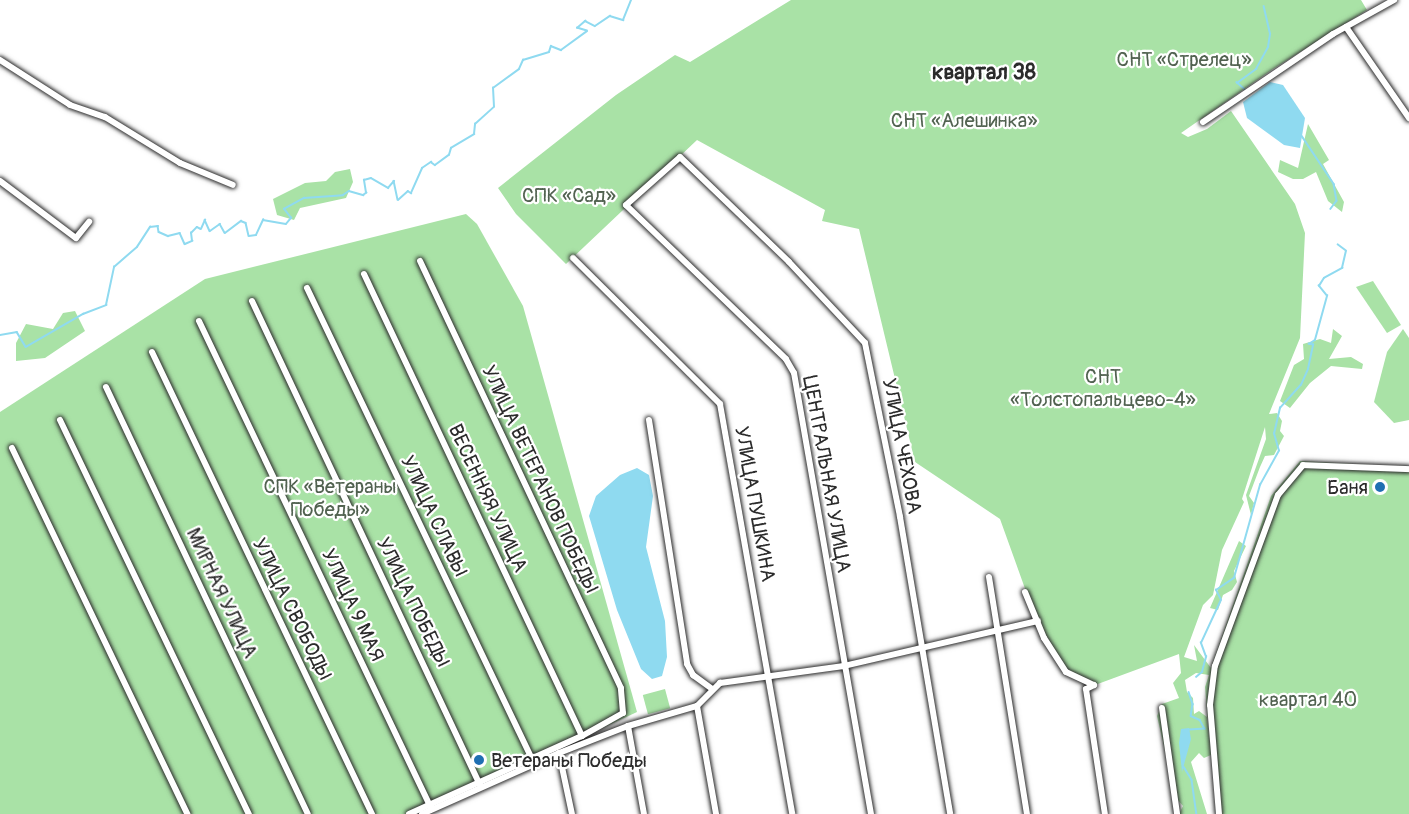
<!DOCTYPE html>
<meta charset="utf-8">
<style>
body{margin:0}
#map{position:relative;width:1409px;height:814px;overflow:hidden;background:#fff;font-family:Pangolin,sans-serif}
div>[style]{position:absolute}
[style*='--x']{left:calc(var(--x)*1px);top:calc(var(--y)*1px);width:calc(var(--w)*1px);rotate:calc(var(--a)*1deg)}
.green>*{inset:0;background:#a9e2a6;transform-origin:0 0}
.water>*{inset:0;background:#8fdaf0}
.stream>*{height:1.5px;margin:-0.75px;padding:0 0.75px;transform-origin:0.75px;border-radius:0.75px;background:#8fdaf0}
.roads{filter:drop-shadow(0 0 2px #2b2b2b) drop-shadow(0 0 2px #2b2b2b)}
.minor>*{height:6px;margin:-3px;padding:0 3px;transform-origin:3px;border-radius:3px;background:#fff}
.dots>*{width:16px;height:16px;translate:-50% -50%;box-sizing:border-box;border:3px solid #fff;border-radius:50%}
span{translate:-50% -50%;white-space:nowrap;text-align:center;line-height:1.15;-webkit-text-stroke:4.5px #fff;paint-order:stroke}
.park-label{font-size:20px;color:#516250}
.street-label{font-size:20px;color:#2b2b2b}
.poi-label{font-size:20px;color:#2b2b2b}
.right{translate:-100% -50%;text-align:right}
.left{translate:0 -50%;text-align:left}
.quarter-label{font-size:22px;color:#2b2b2b;font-weight:700}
</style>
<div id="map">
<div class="green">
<i style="clip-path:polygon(evenodd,791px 0,1361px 0,1367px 10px,1273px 69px,1181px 133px,1188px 137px,1207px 129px,1231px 111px,1295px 204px,1305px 233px,1300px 338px,1269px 414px,1277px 413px,1282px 421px,1280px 431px,1284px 436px,1274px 455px,1265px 456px,1260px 467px,1249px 496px,1254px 503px,1251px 515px,1246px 495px,1266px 439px,1265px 427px,1242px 499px,1244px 502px,1222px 550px,1213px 595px,1203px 605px,1184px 657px,1197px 661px,1194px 645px,1211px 668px,1271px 496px,1300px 461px,1409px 467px,1409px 814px,1217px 814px,1211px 755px,1204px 758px,1199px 753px,1191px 762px,1207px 814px,1179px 814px,1183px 806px,1176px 798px,1157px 716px,1162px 704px,1179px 698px,1173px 683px,1181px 673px,1179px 654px,1095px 685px,1065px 673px,1037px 622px,1000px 519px,915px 462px,859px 229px,822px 221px,825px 210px,697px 140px,566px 264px,516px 214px,498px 188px,616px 95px,675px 55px,690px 62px,791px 0,1196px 673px,1209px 675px,1205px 687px,1210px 745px,1207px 717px,1199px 711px,1194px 714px,1193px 698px,1187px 692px,1185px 680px,1196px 673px)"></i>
<i style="clip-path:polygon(1308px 124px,1329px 160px,1323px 164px,1344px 202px,1342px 212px,1328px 201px,1316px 172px,1303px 179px,1293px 179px,1278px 172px,1280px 160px,1298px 168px)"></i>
<i style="clip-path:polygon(350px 169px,353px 182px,346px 198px,300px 208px,294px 220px,277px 215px,273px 199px,305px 183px,326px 181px,335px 172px)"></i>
<i style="clip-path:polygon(466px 214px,477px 224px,523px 306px,637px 712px,498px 777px,409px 814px,0 814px,0 412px,205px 279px)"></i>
<i style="clip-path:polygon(1373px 281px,1401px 325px,1387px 333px,1356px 287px)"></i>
<i style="clip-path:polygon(75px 311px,85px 331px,45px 358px,16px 361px,16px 343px,26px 324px,53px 329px,63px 313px)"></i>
<i style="clip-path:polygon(1333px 329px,1342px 336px,1329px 359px,1351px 357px,1363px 364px,1362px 369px,1331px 366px,1310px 383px,1290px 408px,1280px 401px,1294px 365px,1304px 359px,1303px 344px,1320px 339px,1331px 343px)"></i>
<i style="clip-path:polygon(1403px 329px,1409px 338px,1409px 420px,1394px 423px,1374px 402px,1387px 352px)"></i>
<i style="clip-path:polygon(1239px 541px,1246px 546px,1234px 571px,1237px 582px,1232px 590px,1223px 595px,1218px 610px,1210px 608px)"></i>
<i style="left:665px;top:689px;width:20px;height:23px;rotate:75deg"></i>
</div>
<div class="water">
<i style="clip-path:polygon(1270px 82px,1283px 85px,1305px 118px,1300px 148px,1284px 145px,1247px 118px,1243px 102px)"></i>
<i style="clip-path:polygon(637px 468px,649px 475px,653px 496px,646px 547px,665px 621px,667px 657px,662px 676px,652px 679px,641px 669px,617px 610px,589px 516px,596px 496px,620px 475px)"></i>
<i style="clip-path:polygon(1189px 728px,1191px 739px,1182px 772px,1179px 743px,1181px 729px)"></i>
</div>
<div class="stream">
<i style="--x:1245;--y:90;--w:11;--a:-139"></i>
<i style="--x:1237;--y:83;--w:24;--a:-36"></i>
<i style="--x:1256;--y:69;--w:25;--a:-61"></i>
<i style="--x:1268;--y:47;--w:13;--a:-81"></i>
<i style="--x:1270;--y:34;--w:28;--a:-103"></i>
<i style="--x:1302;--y:136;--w:58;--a:56.3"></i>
<i style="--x:1334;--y:184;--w:17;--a:80"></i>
<i style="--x:1337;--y:201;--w:10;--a:127"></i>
<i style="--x:0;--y:335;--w:17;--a:-10"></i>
<i style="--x:17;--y:332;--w:17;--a:59"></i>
<i style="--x:26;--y:347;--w:66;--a:-30.1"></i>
<i style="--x:83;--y:314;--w:25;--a:-21"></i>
<i style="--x:106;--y:305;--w:39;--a:-78"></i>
<i style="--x:114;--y:267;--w:30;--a:-41"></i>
<i style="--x:137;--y:247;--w:24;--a:-57"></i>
<i style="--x:150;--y:227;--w:8;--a:-7"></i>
<i style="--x:158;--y:226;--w:6;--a:81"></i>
<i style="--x:159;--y:232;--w:10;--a:24"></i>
<i style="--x:168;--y:236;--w:12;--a:-14"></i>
<i style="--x:180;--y:233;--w:12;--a:66"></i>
<i style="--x:185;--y:244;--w:8;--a:-23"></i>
<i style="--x:192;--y:241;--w:8;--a:-97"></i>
<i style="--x:191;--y:233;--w:8;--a:-45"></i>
<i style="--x:197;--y:227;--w:4;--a:27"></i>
<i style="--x:201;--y:229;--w:10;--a:-66"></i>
<i style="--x:205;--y:220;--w:12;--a:66"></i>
<i style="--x:210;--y:231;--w:12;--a:-35"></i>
<i style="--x:220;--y:224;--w:10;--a:61"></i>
<i style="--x:225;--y:233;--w:20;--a:-37"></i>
<i style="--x:241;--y:221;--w:5;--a:22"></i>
<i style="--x:246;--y:223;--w:13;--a:77"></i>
<i style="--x:249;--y:236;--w:7;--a:-8"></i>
<i style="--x:256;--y:235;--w:17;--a:-65"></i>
<i style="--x:263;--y:220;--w:23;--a:10"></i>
<i style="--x:286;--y:224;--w:8;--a:-50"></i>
<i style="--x:291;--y:218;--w:11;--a:-128"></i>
<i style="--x:284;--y:209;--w:23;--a:-29"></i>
<i style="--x:304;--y:198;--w:39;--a:-4"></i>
<i style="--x:343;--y:195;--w:7;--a:-34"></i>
<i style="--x:349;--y:191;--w:15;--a:16"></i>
<i style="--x:363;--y:195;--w:4;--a:-34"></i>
<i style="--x:366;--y:193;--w:13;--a:-99"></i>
<i style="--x:364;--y:180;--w:7;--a:-16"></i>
<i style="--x:371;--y:178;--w:20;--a:30"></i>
<i style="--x:388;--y:188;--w:9;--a:-49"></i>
<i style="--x:394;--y:181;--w:19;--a:78"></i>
<i style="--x:398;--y:200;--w:13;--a:-42"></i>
<i style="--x:408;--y:191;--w:4;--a:34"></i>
<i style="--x:411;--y:193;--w:27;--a:-66"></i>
<i style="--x:422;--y:168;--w:11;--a:-34"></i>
<i style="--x:431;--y:162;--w:5;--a:37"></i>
<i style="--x:435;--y:165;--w:17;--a:-36"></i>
<i style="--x:449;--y:155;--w:7;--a:-74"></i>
<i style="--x:451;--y:148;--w:27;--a:-31"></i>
<i style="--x:474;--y:134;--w:10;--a:-84"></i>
<i style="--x:475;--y:124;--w:25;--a:-42"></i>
<i style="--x:494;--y:107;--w:19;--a:-93"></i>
<i style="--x:493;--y:88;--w:32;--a:-36"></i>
<i style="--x:519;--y:69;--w:10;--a:-66"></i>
<i style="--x:523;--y:60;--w:27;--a:-17"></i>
<i style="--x:549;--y:52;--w:6;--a:-72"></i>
<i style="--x:551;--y:46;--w:11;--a:22"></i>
<i style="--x:561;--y:50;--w:32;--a:-36"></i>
<i style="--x:587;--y:31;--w:10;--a:-163"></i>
<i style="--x:577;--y:28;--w:11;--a:-41"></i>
<i style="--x:585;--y:21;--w:11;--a:27"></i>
<i style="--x:595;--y:26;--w:18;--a:-34"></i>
<i style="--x:610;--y:16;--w:14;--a:17"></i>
<i style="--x:623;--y:20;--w:22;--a:-68"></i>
<i style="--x:1196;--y:677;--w:8;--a:-40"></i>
<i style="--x:1202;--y:672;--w:16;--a:-75"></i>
<i style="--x:1206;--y:657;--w:15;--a:-110"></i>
<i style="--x:1201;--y:643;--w:47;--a:-65.1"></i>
<i style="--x:1221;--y:600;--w:11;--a:-117"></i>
<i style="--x:1216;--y:590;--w:22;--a:-34"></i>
<i style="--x:1234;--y:578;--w:97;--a:-74.4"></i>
<i style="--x:1260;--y:485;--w:39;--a:-61"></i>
<i style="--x:1279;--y:451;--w:18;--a:-106"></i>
<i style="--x:1274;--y:434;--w:27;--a:-77"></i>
<i style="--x:1280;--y:408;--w:31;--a:-48"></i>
<i style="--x:1301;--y:385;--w:17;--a:-66"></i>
<i style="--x:1308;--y:369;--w:25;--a:-78"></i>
<i style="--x:1313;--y:345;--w:4;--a:-166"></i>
<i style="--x:1309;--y:344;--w:7;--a:-34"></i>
<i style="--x:1315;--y:340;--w:46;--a:-74.7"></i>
<i style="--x:1327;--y:296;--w:13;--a:-129"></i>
<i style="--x:1319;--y:286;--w:9;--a:-58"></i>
<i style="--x:1324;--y:278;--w:21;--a:-29"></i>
<i style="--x:1342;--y:268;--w:17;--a:-77"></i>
<i style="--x:1346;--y:251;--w:10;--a:-143"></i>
<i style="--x:1189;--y:692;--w:13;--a:72"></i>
<i style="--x:1193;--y:704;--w:12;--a:99"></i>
<i style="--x:1191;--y:716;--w:10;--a:24"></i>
<i style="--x:1200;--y:720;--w:10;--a:61"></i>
<i style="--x:1205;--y:729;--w:15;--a:176"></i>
<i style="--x:1184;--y:767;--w:15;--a:58"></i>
<i style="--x:1192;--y:780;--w:34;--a:82"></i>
</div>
<div class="roads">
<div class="minor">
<i style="--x:1346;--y:27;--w:111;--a:55.3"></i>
<i style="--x:0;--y:60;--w:83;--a:32.7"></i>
<i style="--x:70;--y:105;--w:37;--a:19"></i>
<i style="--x:105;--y:117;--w:88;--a:31.5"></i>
<i style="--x:180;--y:163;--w:57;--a:22.5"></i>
<i style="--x:1203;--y:122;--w:157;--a:-34.1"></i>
<i style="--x:1333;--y:34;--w:70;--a:-29.1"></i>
<i style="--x:0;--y:181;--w:95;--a:36.9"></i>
<i style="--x:76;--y:238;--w:21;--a:-51"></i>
<i style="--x:573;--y:258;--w:207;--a:44.8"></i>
<i style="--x:720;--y:404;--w:416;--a:80"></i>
<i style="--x:364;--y:274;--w:511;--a:64.74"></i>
<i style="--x:307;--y:288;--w:522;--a:64.47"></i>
<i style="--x:252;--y:301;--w:535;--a:64.78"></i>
<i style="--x:199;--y:321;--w:537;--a:64.53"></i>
<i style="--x:152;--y:352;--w:512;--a:64.54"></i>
<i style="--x:106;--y:387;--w:472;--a:64.7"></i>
<i style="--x:60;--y:420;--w:437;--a:64.4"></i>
<i style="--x:649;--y:420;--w:247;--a:81.1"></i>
<i style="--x:687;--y:664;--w:13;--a:61"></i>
<i style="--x:693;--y:675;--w:24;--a:36"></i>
<i style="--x:12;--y:448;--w:406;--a:64.4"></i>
<i style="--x:989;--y:577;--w:240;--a:80.9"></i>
<i style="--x:1025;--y:592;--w:50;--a:67.6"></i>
<i style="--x:1044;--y:638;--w:40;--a:57.1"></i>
<i style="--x:1066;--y:672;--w:31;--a:25"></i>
<i style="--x:1094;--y:685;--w:9;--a:153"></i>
<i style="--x:1086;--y:689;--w:126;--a:81.4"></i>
<i style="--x:697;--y:706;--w:110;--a:80"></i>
<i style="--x:1162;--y:708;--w:107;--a:81.9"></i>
<i style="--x:628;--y:726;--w:89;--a:79.7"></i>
<i style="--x:559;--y:753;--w:62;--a:78"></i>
<i style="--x:409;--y:814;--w:190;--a:-24.3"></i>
<i style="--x:582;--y:736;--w:47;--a:-29.3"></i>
<i style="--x:623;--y:713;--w:25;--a:-95"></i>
<i style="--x:621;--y:688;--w:472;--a:-115.2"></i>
<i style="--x:422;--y:814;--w:150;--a:-24"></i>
<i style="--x:559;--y:753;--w:74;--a:-21.4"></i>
<i style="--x:628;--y:726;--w:72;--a:-16.2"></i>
<i style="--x:697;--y:706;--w:33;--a:-45"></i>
<i style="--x:720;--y:683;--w:125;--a:-7.8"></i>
<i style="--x:844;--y:666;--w:199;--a:-13.1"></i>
<i style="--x:871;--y:814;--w:448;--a:-99.9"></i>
<i style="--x:794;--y:373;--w:16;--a:-120"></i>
<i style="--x:786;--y:359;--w:222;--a:-136.1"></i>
<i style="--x:626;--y:205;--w:72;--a:-41.6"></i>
<i style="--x:680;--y:157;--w:151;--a:43.9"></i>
<i style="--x:789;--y:262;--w:111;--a:46.8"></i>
<i style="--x:865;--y:343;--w:177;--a:78.6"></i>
<i style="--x:900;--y:517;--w:301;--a:80.4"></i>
<i style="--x:1219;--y:814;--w:109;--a:-94.7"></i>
<i style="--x:1210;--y:705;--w:39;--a:-83"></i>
<i style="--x:1215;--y:666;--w:182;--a:-69.8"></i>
<i style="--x:1278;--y:495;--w:39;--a:-50"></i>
<i style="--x:1303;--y:465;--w:106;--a:2.2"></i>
</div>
</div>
<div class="dots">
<i style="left:1380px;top:487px;background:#1f6fb2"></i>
<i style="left:479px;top:760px;background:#1f6fb2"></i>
</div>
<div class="park-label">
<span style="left:1184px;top:59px">СНТ «Стрелец»</span>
<span style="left:964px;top:120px">СНТ «Алешинка»</span>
<span style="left:569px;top:195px">СПК «Сад»</span>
<span style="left:1103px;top:388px">СНТ<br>«Толстопальцево-4»</span>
<span style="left:330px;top:498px">СПК «Ветераны<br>Победы»</span>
<span style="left:1308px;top:699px">квартал 40</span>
</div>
<div class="street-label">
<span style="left:902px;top:446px;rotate:79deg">УЛИЦА ЧЕХОВА</span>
<span style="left:827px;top:474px;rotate:80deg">ЦЕНТРАЛЬНАЯ УЛИЦА</span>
<span style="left:540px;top:479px;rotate:65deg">УЛИЦА ВЕТЕРАНОВ ПОБЕДЫ</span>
<span style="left:488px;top:498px;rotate:65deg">ВЕСЕННЯЯ УЛИЦА</span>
<span style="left:755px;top:504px;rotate:80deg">УЛИЦА ПУШКИНА</span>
<span style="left:434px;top:516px;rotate:65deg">УЛИЦА СЛАВЫ</span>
<span style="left:222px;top:593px;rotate:65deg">МИРНАЯ УЛИЦА</span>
<span style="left:413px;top:602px;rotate:64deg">УЛИЦА ПОБЕДЫ</span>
<span style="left:353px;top:605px;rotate:65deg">УЛИЦА 9 МАЯ</span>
<span style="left:292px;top:609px;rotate:64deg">УЛИЦА СВОБОДЫ</span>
</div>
<div class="poi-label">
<span class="right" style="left:1368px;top:487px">Баня</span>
<span class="left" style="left:491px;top:760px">Ветераны Победы</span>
</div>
<div class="quarter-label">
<span style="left:984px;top:73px">квартал 38</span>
</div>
</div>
